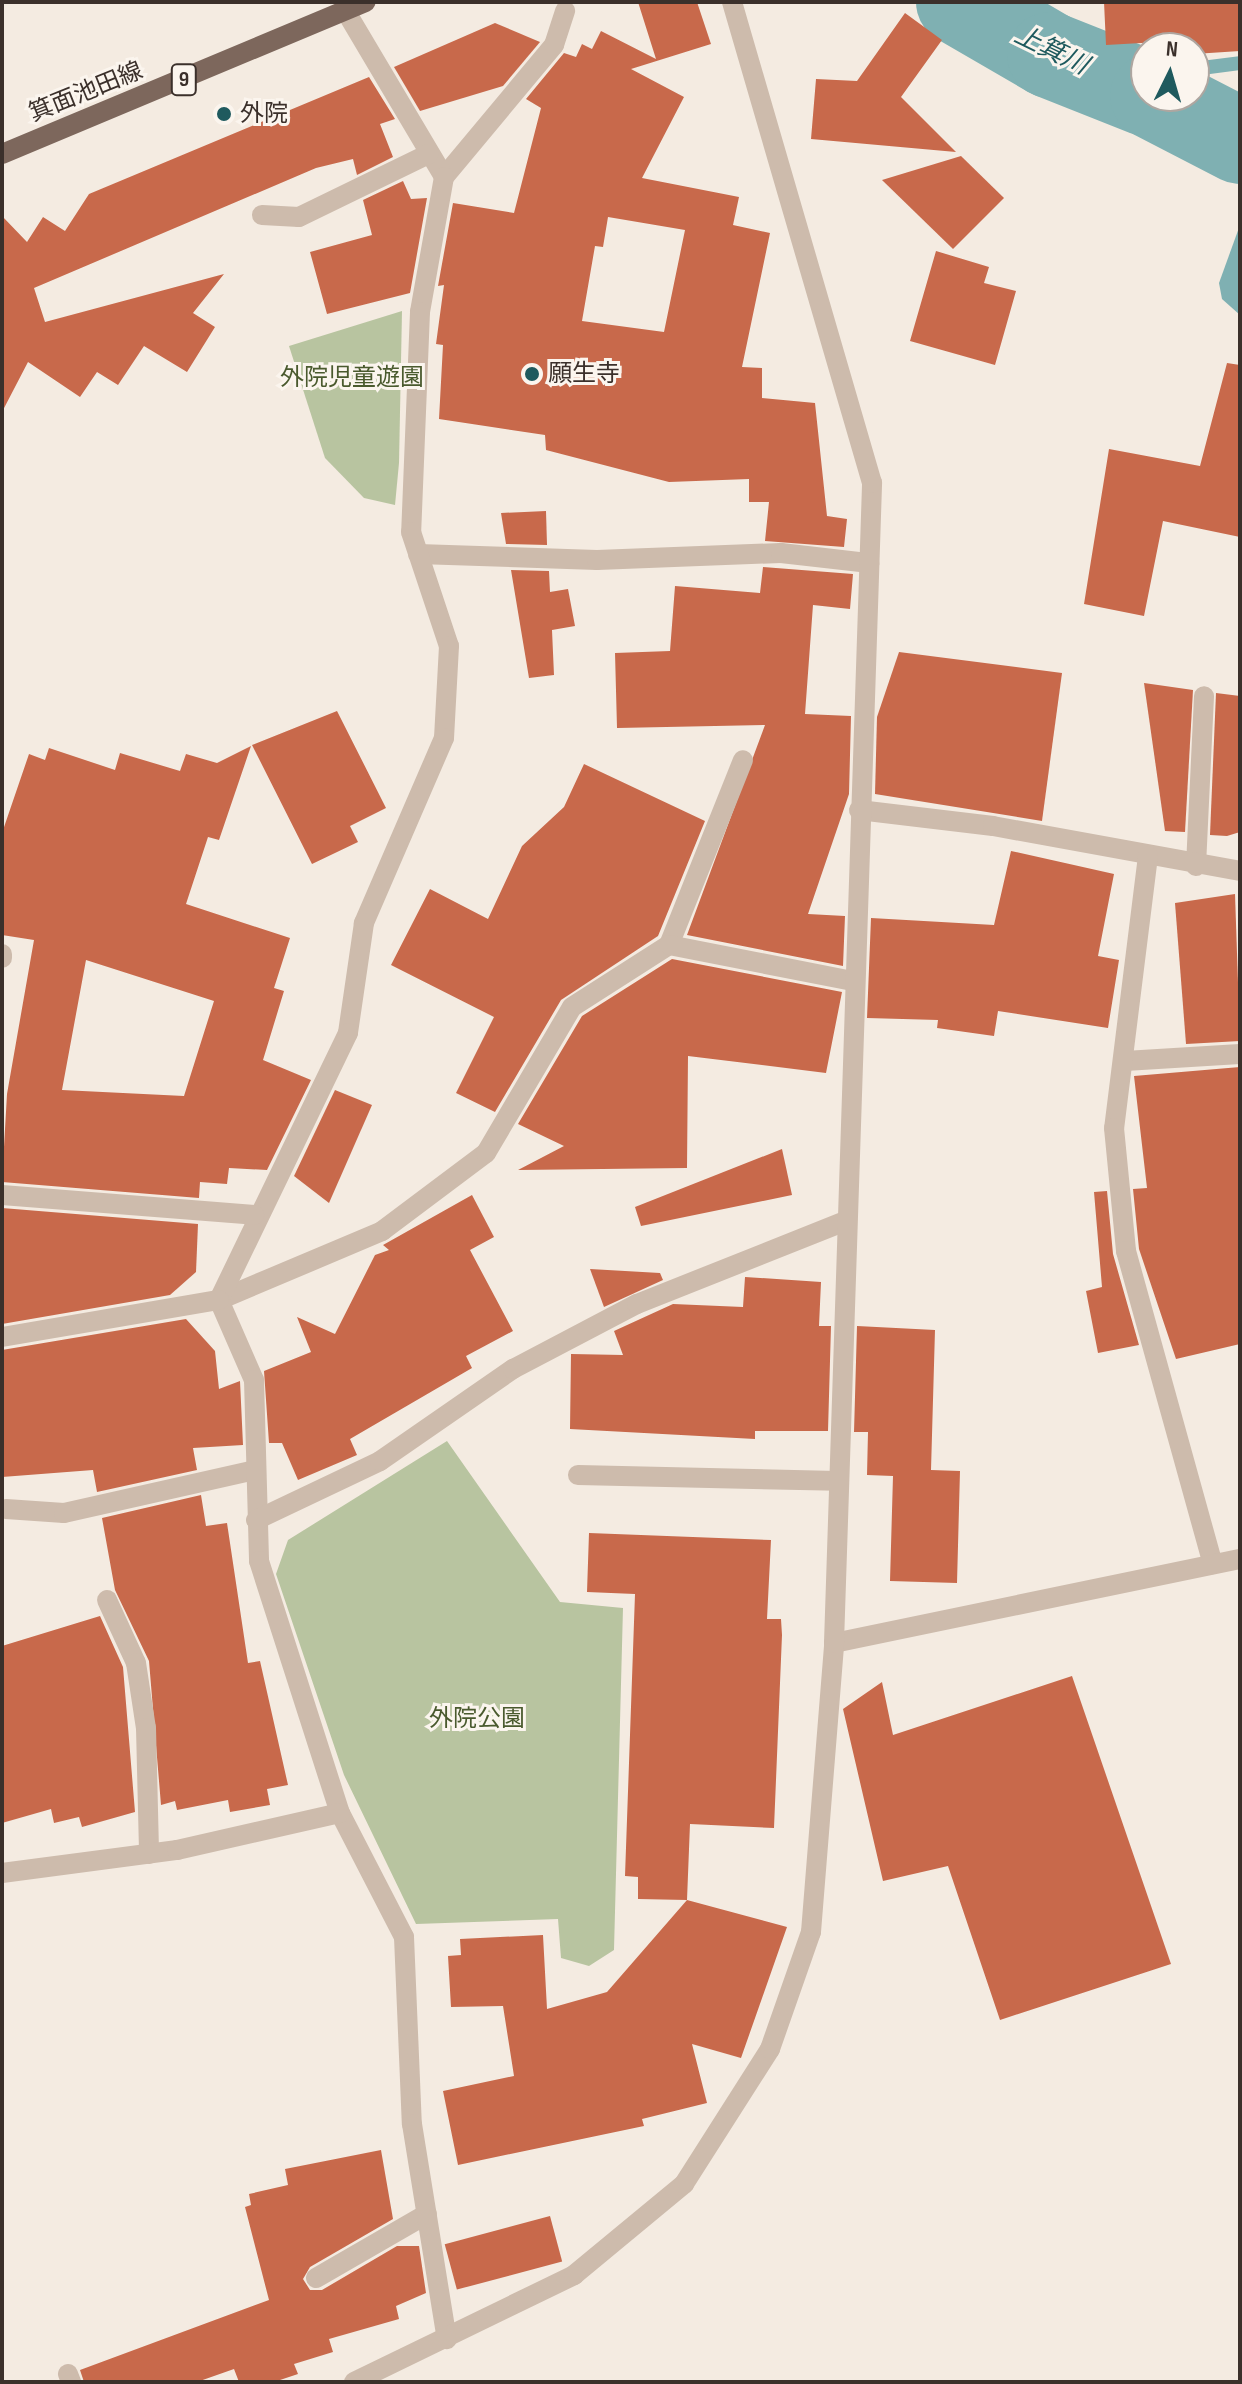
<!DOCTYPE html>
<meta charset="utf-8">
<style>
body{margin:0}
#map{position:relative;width:1242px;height:2384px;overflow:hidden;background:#f4ebe1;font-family:"Sofia Sans Condensed","Noto Sans JP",sans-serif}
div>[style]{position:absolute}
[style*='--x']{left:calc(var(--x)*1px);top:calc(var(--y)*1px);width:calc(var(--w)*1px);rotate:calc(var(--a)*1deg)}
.green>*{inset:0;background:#b8c4a0}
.water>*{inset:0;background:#7fb0b2}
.stream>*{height:14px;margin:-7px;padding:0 7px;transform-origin:7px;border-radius:7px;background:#7fb0b2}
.river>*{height:86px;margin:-43px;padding:0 43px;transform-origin:43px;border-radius:43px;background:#7fb0b2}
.building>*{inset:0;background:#c8694b;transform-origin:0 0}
.service>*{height:20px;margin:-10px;padding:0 10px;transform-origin:10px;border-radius:10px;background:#cdbbac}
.minor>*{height:20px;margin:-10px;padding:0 10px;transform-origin:10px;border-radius:10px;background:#cdbbac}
.primary>*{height:20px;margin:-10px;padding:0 10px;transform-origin:10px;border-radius:10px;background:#7d675c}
.dots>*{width:22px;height:22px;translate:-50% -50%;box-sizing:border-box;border:4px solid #fbf5ee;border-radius:50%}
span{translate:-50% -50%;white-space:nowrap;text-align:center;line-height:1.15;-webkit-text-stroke:6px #fbf5ee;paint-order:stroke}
.shield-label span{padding:2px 6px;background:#fbf5ee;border:2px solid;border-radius:6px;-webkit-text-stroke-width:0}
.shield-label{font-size:22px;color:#3b302b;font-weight:700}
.street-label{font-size:24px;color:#3b302b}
.poi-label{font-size:24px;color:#3b302b}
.left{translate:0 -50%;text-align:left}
.park-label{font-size:24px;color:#4a5a2e}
.water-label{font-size:26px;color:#1f5a5e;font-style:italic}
.frame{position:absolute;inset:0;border:4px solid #3b302b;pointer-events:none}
.north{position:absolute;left:1130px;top:32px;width:80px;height:80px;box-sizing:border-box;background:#fbf5ee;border:2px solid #aea6a0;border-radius:50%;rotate:5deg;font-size:22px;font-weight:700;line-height:32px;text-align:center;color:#3b302b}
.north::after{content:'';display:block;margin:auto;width:28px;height:36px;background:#1f5a5e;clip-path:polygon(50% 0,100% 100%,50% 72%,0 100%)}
</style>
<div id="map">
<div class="green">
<i style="clip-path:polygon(402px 311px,399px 463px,395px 505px,364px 498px,325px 458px,289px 346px)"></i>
<i style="clip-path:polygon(447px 1441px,560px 1602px,623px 1608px,614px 1950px,589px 1966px,561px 1958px,558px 1919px,416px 1924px,344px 1775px,276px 1574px,288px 1540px)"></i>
</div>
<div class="water">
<i style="clip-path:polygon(1240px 225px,1240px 315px,1222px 299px,1219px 283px)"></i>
</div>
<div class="stream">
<i style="--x:1194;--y:69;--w:46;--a:-7.4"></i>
<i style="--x:1144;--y:92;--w:4;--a:-63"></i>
</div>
<div class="river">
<i style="--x:959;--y:2;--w:105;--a:30.2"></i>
<i style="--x:1050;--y:55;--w:103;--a:21.6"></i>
<i style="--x:1153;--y:96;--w:98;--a:27.3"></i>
</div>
<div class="building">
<i style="clip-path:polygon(evenodd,638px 2px,697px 2px,711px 44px,631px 69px,684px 97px,642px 178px,739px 197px,733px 225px,770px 233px,742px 367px,762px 368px,762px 398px,815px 403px,827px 516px,847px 519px,844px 547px,765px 541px,769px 502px,749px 502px,749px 479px,669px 482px,546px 450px,545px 435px,439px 419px,443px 345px,436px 344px,444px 285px,438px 286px,453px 203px,514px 213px,541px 108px,526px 99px,564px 53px,576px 57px,582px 44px,592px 49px,601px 31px,656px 59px,638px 2px,608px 217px,685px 230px,664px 332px,582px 321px,595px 246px,603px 247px,608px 217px)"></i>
<i style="clip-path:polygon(1104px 2px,1240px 2px,1240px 51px,1194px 54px,1194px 40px,1106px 45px)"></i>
<i style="clip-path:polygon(905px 13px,942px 40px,901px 97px,956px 152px,811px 139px,816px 79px,857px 81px)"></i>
<i style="clip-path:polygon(495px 23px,540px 42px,503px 86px,420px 111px,394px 67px)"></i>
<i style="clip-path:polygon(369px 77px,395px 119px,380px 124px,393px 157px,357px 175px,353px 159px,316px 168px,34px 288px,45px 322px,224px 274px,193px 313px,215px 327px,187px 372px,144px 346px,118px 385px,97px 372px,80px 397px,28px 362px,2px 412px,2px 216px,27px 242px,43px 217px,65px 231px,89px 194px)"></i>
<i style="clip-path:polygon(961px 156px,1004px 198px,953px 249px,882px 180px)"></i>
<i style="clip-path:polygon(403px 181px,411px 199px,427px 198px,410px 293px,327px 314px,310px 252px,372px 235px,363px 200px)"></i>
<i style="clip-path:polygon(936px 251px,989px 267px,984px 283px,1016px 291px,995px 365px,910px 341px)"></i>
<i style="clip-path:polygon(1227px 363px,1240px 365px,1240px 537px,1163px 521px,1144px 616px,1084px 604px,1109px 449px,1200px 466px)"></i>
<i style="clip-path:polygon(546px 511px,547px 545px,506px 544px,501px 513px)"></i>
<i style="clip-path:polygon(763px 567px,853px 574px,850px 609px,813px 605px,805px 714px,851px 716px,849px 794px,808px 914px,845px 916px,843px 966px,687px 935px,765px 725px,617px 728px,615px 653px,670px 651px,675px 586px,760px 593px)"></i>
<i style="clip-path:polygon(511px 570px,549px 571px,550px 592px,568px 589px,575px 626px,552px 630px,554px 675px,529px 678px)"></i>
<i style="clip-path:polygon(899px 652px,1062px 673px,1042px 821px,875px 794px,877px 717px)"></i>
<i style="clip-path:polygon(1144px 683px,1193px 690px,1185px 832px,1165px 831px)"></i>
<i style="clip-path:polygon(1216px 693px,1240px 696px,1240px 832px,1227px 836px,1210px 835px)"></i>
<i style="clip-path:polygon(337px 711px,386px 808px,350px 826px,358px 842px,312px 864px,252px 745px)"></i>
<i style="clip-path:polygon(evenodd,251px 746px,219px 840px,208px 837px,186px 904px,290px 938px,274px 988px,284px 991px,263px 1060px,311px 1080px,267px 1170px,229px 1168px,227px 1184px,200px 1182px,199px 1198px,2px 1182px,7px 1094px,34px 940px,2px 935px,2px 833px,29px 754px,45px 760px,49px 748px,115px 770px,120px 753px,180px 771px,186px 754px,217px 763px,251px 746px,86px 960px,214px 1001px,184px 1096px,62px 1090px,86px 960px)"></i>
<i style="clip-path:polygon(584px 764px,705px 821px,658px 936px,561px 1000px,495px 1112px,456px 1093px,494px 1017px,391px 965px,430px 889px,488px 919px,522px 846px,564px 807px)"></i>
<i style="clip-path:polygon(1011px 851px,1114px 874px,1098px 956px,1119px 960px,1108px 1028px,998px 1011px,994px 1036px,937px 1028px,938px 1020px,867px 1018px,871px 918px,994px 925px)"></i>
<i style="clip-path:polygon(1235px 894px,1240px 1041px,1186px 1044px,1175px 903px)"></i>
<i style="clip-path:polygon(672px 959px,842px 992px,826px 1073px,688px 1056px,687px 1168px,518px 1170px,564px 1146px,518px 1124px,582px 1016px)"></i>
<i style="clip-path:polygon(1240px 1067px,1240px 1344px,1176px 1359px,1139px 1249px,1133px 1189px,1147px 1188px,1134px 1076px)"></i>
<i style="clip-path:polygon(335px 1090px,372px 1105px,329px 1203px,294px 1176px)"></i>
<i style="clip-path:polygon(782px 1149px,792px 1195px,641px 1226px,635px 1207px)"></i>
<i style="clip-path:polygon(1107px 1191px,1113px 1254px,1139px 1345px,1098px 1353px,1086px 1291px,1102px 1287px,1094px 1192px)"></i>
<i style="clip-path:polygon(472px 1195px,494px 1237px,470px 1250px,513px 1331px,466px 1356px,472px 1368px,350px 1439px,357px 1455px,298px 1480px,282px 1443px,269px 1443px,264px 1371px,311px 1352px,297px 1317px,335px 1334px,375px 1255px,389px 1250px,383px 1245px)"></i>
<i style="clip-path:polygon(2px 1208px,198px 1224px,196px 1272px,170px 1295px,2px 1324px)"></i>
<i style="clip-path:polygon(590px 1269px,660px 1273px,663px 1280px,604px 1307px)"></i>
<i style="clip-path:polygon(745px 1277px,821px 1282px,819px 1326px,831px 1326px,828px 1431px,755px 1431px,755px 1439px,570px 1429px,571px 1354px,623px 1355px,614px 1331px,673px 1304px,743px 1307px)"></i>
<i style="clip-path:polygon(186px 1319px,215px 1351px,219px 1389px,240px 1381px,243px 1445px,193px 1448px,197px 1470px,97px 1492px,93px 1470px,2px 1477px,2px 1350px)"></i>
<i style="clip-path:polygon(857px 1326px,935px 1330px,931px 1470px,960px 1471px,957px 1583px,890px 1581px,893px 1476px,867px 1475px,868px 1432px,854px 1432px)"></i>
<i style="clip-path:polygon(201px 1495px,206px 1526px,227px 1523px,248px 1663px,260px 1661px,288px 1785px,267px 1789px,270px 1805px,230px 1812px,228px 1800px,177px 1810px,175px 1801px,161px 1805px,149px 1661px,115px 1590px,102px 1518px)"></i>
<i style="clip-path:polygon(589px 1533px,771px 1540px,767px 1619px,781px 1619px,782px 1635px,774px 1828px,690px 1824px,687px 1900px,787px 1927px,741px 2058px,692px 2044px,707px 2103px,642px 2119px,644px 2126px,458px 2165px,443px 2091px,514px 2076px,503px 2006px,451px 2007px,448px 1956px,461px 1955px,460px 1939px,543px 1935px,547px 2009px,607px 1992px,687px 1900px,638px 1899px,638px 1877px,625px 1876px,635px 1594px,587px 1592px)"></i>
<i style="clip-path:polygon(100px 1616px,123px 1667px,135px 1812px,82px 1827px,79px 1817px,54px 1823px,51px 1809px,2px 1823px,2px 1646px)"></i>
<i style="clip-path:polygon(1072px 1676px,1171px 1964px,1000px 2020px,948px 1866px,883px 1881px,843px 1709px,882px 1682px,893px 1735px)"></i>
<i style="clip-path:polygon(381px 2150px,393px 2219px,310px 2267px,303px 2279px,310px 2290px,322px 2290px,397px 2246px,419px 2246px,426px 2293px,396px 2306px,399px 2319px,329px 2339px,333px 2352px,294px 2364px,298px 2374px,274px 2382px,239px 2382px,234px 2369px,197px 2382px,84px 2382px,80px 2370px,269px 2300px,245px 2207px,251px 2205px,249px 2194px,288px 2185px,285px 2169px)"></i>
<i style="left:550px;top:2216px;width:47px;height:109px;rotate:75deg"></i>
</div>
<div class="service">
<i style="--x:444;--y:177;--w:172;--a:-50.2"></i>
<i style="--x:554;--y:45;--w:36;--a:-72"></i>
<i style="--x:418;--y:554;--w:179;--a:1.9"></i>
<i style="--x:597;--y:560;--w:184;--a:-2.2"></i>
<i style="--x:781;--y:553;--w:89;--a:6.5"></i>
<i style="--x:1196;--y:866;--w:170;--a:-87.3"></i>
<i style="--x:669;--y:945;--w:199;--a:-68.2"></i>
<i style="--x:1125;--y:1061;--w:115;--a:-3.5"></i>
<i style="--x:219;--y:1300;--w:177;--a:-22.9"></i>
<i style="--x:382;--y:1231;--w:130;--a:-36.9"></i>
<i style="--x:486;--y:1153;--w:169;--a:-59.5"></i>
<i style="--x:572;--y:1007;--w:115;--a:-32.6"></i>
<i style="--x:669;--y:945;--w:187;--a:11.1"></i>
<i style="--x:578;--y:1475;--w:259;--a:1.3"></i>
<i style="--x:6;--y:1509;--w:58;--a:3.9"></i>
<i style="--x:64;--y:1513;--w:196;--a:-12.7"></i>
<i style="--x:107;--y:1600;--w:69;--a:65.3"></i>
<i style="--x:136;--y:1663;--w:66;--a:81.3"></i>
<i style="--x:146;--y:1728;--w:126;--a:88.6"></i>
<i style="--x:316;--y:2278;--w:128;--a:-30"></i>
<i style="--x:68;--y:2374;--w:9;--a:69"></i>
</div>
<div class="minor">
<i style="--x:345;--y:10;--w:194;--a:59.3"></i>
<i style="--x:444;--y:177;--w:137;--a:100.1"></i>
<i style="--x:420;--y:312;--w:220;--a:92.3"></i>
<i style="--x:411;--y:532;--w:120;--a:71.6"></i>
<i style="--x:449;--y:646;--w:92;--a:93.1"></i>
<i style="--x:444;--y:738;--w:202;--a:113.4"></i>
<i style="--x:364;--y:923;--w:111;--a:98.3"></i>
<i style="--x:348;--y:1033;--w:297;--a:115.8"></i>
<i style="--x:219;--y:1300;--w:87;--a:66.4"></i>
<i style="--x:254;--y:1380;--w:181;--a:88.4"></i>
<i style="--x:259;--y:1561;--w:265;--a:72.2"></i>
<i style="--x:340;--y:1813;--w:140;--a:62.7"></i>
<i style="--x:404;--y:1937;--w:187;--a:87.6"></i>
<i style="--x:412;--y:2124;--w:218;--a:80.8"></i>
<i style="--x:262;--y:215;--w:37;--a:3"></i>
<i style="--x:299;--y:217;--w:144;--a:-25.9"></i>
<i style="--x:859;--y:810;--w:135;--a:6.8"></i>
<i style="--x:993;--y:826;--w:251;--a:10.3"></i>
<i style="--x:1148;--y:856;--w:274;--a:97.1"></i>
<i style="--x:1114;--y:1128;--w:124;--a:84.4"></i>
<i style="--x:1126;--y:1251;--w:325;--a:74.5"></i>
<i style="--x:2;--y:954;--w:4;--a:90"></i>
<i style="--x:2;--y:1195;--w:253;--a:4.5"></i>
<i style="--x:2;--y:1337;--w:220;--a:-9.7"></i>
<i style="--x:256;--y:1520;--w:137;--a:-25.4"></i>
<i style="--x:380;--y:1461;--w:162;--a:-34.7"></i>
<i style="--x:513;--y:1369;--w:140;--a:-27.7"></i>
<i style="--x:637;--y:1304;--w:222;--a:-21.7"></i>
<i style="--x:834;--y:1643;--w:415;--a:-11.7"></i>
<i style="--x:2;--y:1873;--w:177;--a:-7.5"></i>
<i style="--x:177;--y:1850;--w:167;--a:-12.8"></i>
<i style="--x:354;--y:2382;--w:245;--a:-25.9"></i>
<i style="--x:574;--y:2275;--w:143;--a:-39.6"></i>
<i style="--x:684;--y:2184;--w:160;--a:-57.5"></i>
<i style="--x:770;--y:2049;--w:124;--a:-70.7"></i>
<i style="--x:811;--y:1932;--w:290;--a:-85.4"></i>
<i style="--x:834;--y:1643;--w:1161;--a:-88.12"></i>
<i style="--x:872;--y:483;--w:501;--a:-106.23"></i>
</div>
<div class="primary">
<i style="--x:2;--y:154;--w:394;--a:-22.7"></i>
</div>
<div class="dots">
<i style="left:224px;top:114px;background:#1f5a5e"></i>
<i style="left:532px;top:374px;background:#1f5a5e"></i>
</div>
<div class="shield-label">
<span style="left:184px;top:80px">9</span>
</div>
<div class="street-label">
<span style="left:86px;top:92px;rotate:-22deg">箕面池田線</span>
</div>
<div class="poi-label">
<span class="left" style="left:240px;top:114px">外院</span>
<span class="left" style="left:548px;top:374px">願生寺</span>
</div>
<div class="park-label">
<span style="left:352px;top:378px">外院児童遊園</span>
<span style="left:477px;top:1719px">外院公園</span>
</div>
<div class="water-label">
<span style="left:1051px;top:51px;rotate:26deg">上箕川</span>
</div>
<div class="frame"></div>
<div class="north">N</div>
</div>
